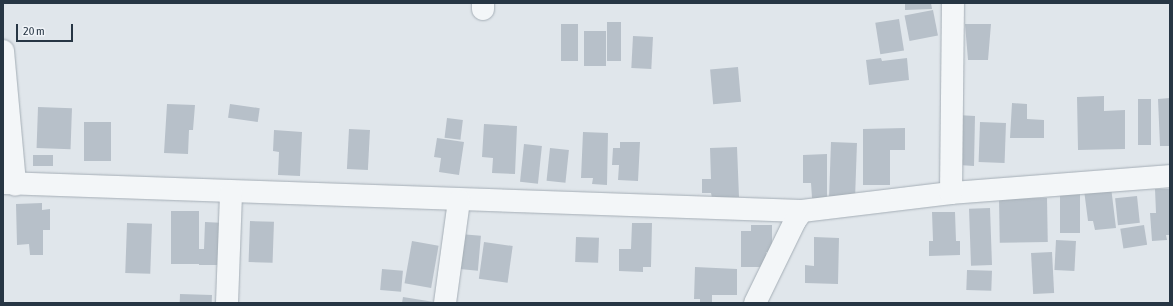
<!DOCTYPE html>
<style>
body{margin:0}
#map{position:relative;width:1173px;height:306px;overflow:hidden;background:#e0e6eb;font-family:"Asap Condensed",sans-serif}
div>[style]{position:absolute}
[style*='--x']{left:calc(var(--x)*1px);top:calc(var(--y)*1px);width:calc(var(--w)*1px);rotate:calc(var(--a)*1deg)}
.building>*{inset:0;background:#b7c0c9;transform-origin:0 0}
.roads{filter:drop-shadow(0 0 1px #a5aeb6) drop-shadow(0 0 1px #a5aeb6)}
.minor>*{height:22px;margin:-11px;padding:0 11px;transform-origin:11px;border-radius:11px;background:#f3f6f8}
span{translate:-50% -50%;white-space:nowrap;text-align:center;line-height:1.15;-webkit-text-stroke:4px #f0f4f8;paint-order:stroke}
.frame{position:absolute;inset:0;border:4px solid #273644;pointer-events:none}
.scale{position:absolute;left:16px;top:24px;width:57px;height:18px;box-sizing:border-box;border:2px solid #273644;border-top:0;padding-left:5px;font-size:12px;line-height:14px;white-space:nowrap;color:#273644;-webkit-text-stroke:3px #f0f4f8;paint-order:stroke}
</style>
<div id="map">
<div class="building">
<i style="clip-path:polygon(905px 3px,931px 3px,932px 9px,905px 10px)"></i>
<i style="left:933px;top:10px;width:26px;height:29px;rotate:79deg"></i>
<i style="left:899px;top:19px;width:32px;height:24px;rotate:81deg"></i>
<i style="left:607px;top:22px;width:14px;height:39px"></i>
<i style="left:561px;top:24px;width:17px;height:37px"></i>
<i style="clip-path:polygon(965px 24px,991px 24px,988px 60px,968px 60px)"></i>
<i style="left:584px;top:31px;width:22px;height:35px"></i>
<i style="left:633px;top:36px;width:20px;height:32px;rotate:3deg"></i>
<i style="clip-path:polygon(881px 58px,882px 61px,907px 58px,909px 80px,869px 85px,866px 60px)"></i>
<i style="left:738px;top:67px;width:35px;height:28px;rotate:85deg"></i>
<i style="clip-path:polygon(1104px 96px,1104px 111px,1125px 110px,1125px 149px,1078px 150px,1077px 97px)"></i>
<i style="clip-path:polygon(1170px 98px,1170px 146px,1160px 146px,1158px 99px)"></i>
<i style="left:1138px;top:99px;width:13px;height:46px"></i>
<i style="clip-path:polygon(1012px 103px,1027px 104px,1027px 119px,1044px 120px,1044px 138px,1010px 138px)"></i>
<i style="clip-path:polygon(167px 104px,195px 105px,193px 130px,189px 130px,188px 154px,164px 153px)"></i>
<i style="left:230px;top:104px;width:30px;height:14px;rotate:8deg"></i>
<i style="left:38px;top:107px;width:34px;height:41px;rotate:2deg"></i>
<i style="clip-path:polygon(957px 115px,975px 116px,974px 166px,959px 165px)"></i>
<i style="left:447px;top:118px;width:16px;height:20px;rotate:7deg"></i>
<i style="left:84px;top:122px;width:27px;height:39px"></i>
<i style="left:980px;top:122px;width:26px;height:40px;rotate:2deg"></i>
<i style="clip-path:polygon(484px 124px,517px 126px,515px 174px,492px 173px,493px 158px,482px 157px)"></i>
<i style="clip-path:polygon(905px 128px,905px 150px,890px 150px,890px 185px,863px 185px,863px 129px)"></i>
<i style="left:349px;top:129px;width:21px;height:40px;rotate:3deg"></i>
<i style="clip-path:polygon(274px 130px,302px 132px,300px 176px,278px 175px,279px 152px,273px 151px)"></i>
<i style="clip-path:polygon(583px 132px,608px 133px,607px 185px,592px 184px,593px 178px,581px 178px)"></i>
<i style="clip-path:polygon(437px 138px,464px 142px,459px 175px,439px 172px,441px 158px,434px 157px)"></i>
<i style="clip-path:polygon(620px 142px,640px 142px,638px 181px,618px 180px,619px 165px,612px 165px,613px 148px,620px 148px)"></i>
<i style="left:831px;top:142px;width:26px;height:54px;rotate:2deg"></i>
<i style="left:524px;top:144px;width:18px;height:38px;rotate:6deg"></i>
<i style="clip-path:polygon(737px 147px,739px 197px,712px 198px,711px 193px,702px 193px,702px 179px,711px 179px,710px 148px)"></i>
<i style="left:550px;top:148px;width:19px;height:33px;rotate:6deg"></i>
<i style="clip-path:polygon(827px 154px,827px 198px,812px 198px,811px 183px,803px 183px,803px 155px)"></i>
<i style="left:33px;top:155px;width:20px;height:11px"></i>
<i style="clip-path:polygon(1111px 187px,1116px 228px,1095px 230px,1093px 221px,1088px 221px,1084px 190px)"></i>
<i style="clip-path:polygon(1155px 189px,1170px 189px,1170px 235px,1166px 235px,1167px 240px,1152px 241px,1150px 213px,1156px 213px)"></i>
<i style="left:1060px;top:191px;width:20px;height:42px"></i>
<i style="left:1137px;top:196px;width:27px;height:22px;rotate:84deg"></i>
<i style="left:1047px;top:198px;width:44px;height:48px;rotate:89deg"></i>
<i style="clip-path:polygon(42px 203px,42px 210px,50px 209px,50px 230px,43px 230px,43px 255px,30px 255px,29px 244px,17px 245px,16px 204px)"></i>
<i style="left:990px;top:208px;width:57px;height:21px;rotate:88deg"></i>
<i style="left:171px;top:211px;width:28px;height:53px"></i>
<i style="clip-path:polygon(932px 212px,955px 212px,956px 241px,960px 241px,960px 255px,929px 256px,929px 241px,933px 241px)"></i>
<i style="left:250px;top:221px;width:24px;height:41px;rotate:2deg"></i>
<i style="clip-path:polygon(205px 222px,225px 223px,223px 265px,199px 265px,199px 249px,204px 249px)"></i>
<i style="left:127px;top:223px;width:25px;height:50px;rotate:2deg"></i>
<i style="clip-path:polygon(632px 223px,652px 223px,651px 267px,643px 267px,643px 272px,619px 271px,619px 249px,631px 249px)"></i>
<i style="clip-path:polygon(751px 225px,772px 225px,772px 252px,766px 252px,766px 267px,741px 267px,741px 231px,751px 231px)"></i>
<i style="left:1144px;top:225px;width:20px;height:24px;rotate:81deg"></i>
<i style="left:460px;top:234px;width:21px;height:35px;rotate:5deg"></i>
<i style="left:576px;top:237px;width:23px;height:25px;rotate:2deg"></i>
<i style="clip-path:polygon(814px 237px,839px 238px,838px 284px,805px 283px,805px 265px,814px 266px)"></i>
<i style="left:1056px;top:240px;width:20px;height:30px;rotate:3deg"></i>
<i style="left:412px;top:241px;width:27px;height:43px;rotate:10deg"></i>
<i style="left:484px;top:242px;width:29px;height:37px;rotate:8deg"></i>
<i style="left:1052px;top:252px;width:41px;height:21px;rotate:87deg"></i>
<i style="clip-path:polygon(695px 267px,737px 269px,737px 295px,712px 295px,712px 303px,700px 303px,700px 299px,694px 299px)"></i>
<i style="left:382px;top:269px;width:21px;height:21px;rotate:5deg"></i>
<i style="left:967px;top:270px;width:25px;height:20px;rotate:2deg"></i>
<i style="left:180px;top:294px;width:32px;height:9px;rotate:2deg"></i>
<i style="clip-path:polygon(403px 297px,434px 302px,434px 303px,402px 303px)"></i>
</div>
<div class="roads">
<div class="minor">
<i style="--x:483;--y:9;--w:6;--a:-90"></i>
<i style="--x:3;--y:51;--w:134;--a:84.8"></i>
<i style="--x:3;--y:183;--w:799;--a:2.01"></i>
<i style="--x:802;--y:211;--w:150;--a:-6.9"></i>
<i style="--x:951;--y:193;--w:220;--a:-4.4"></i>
<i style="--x:951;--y:193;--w:190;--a:-89.4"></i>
<i style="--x:227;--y:303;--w:111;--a:-87.9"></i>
<i style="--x:445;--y:303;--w:103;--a:-82.2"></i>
<i style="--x:755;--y:303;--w:91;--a:-64"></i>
<i style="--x:795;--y:221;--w:12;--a:-55"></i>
</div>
</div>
<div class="frame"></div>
<div class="scale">20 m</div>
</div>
